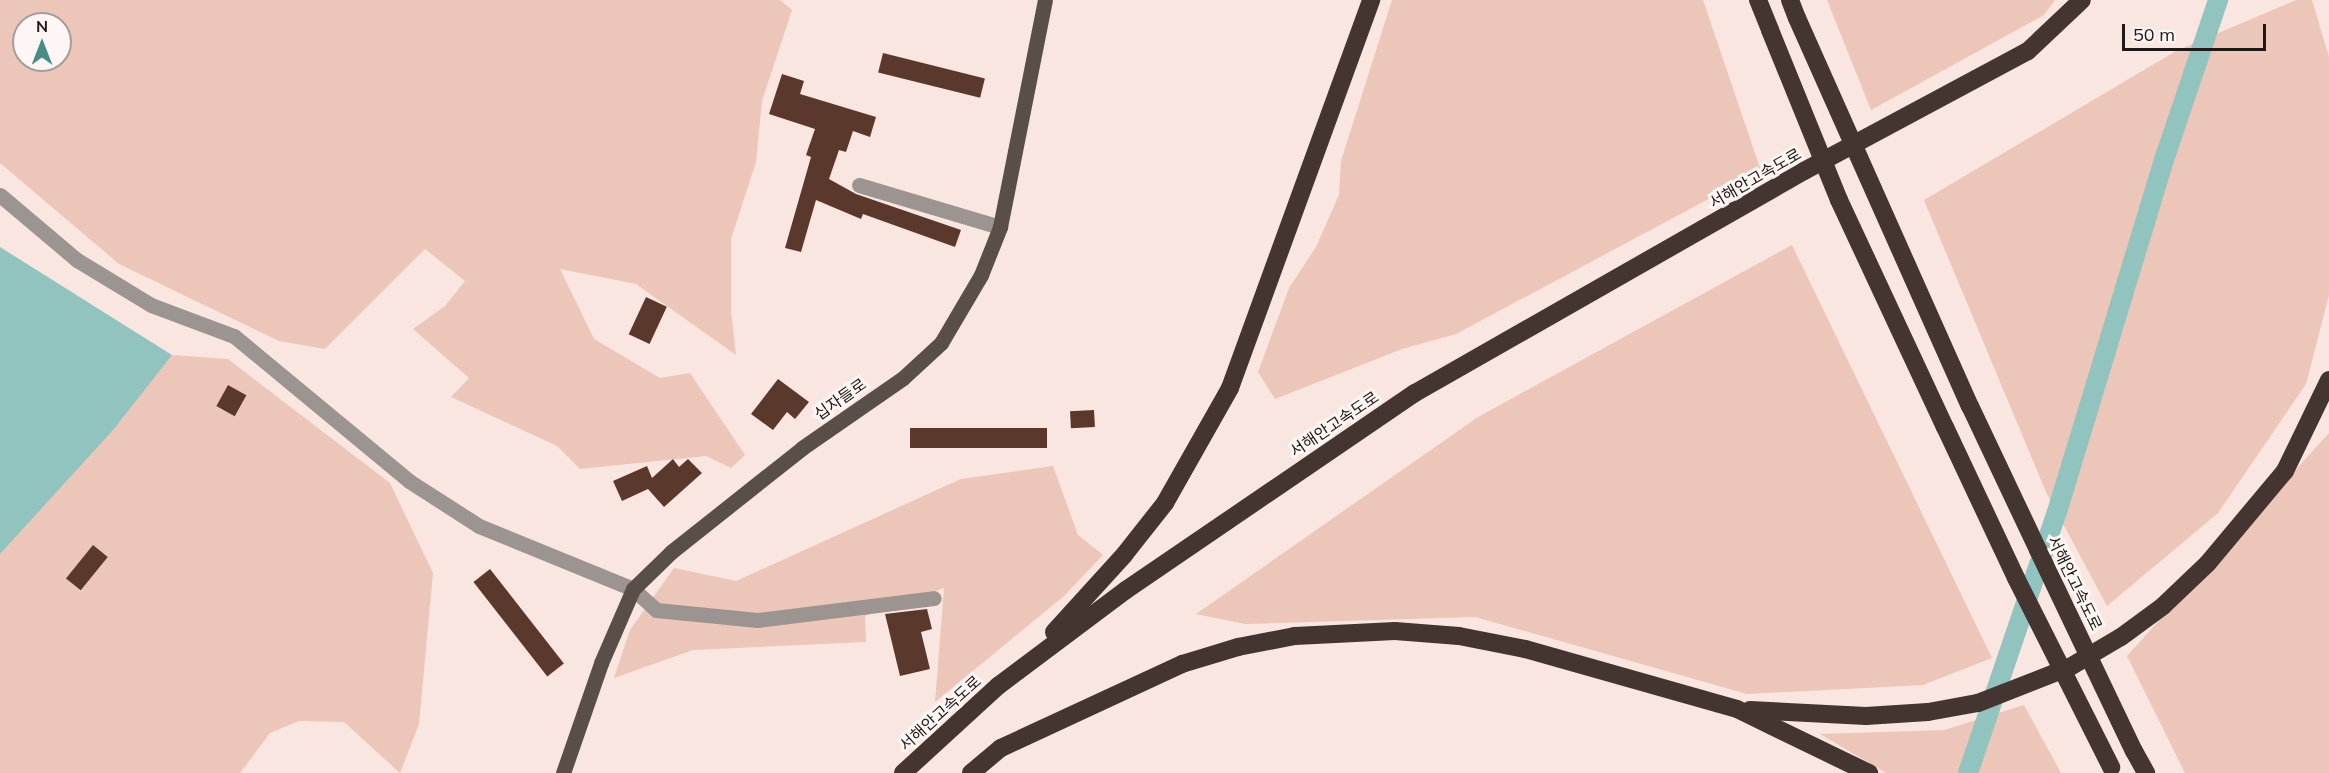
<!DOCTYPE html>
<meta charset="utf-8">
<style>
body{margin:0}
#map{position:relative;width:2329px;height:773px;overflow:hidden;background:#f9e6e0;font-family:Mulish,"Noto Sans KR",sans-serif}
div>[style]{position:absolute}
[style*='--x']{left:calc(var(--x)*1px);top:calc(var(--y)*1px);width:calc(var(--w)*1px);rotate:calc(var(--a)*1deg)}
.green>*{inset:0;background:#ecc6b8}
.water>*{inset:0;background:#91c4be}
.canal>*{height:20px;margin:-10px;padding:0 10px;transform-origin:10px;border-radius:10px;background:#91c4be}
.building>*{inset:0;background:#5b382c;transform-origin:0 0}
.minor>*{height:15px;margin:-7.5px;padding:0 7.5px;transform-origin:7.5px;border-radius:7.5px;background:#9b9491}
.major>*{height:15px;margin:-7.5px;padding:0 7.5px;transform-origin:7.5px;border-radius:7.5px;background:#5a4e49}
.highway>*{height:18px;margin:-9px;padding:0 9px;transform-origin:9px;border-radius:9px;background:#443531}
.highway-bridge>*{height:18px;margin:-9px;padding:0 9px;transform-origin:9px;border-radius:9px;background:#443531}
span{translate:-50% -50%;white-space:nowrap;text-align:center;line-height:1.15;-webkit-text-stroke:6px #fef6f4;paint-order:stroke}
.street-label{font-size:16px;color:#1e1816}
.north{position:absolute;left:12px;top:12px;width:60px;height:60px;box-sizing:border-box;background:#fef6f4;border:2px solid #a49d9b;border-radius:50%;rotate:0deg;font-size:16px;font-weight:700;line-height:24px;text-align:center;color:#1e1816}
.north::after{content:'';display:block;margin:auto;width:21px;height:27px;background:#478d87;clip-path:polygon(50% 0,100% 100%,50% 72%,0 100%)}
.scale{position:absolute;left:2122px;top:24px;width:144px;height:27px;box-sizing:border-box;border:3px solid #1e1816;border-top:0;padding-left:8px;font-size:18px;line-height:21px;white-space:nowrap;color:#1e1816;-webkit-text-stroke:4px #fef6f4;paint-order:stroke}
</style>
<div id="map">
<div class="green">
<i style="clip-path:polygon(evenodd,0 0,780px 0,792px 10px,762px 101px,756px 162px,731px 239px,731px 311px,736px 355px,636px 284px,560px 269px,594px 339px,660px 378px,690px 373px,745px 455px,731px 468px,706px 456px,580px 469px,557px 446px,451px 397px,469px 378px,413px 329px,445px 306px,465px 281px,425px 249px,325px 349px,279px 341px,119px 264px,0 163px,0 0,24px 24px,60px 24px,60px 60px,24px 60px,24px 24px)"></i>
<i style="clip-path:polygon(1392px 0,1703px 0,1761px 171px,1456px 334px,1402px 349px,1275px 399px,1258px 372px,1289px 288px,1316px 247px,1339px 195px,1341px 161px)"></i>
<i style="clip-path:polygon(1827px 0,2055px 0,2044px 15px,1871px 110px)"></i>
<i style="clip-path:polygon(2296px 0,2312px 0,2329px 57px,2329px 295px,2306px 384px,2218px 513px,2107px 606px,2046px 492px,1924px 200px,2176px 51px)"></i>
<i style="clip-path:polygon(1792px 245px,1992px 658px,1923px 685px,1747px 694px,1475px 617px,1245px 624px,1196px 614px,1478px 417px)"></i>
<i style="clip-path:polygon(172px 355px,228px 359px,390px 483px,433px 573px,419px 724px,400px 773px,344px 722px,299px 721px,270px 733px,240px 773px,0 773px,0 554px)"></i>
<i style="clip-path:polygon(2329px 433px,2329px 773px,2185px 773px,2127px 656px)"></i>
<i style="clip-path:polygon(1053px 466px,1078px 535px,1103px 555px,1064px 596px,935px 702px,944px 588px,865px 616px,866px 642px,693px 650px,614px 678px,630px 630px,674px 568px,736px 581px,961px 479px)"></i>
<i style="clip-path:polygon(2024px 705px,2061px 773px,1886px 773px,1820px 734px,1944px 730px)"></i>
</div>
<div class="water">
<i style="clip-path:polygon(0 247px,172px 355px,113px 430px,0 554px)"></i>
</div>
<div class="canal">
<i style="--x:1968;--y:773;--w:276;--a:-71.2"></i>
<i style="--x:2057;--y:512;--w:374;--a:-73.1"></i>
<i style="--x:2166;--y:154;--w:163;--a:-71.3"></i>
</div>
<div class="building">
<i style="left:883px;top:53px;width:105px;height:20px;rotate:14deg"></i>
<i style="clip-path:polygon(782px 74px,804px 81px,800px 94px,876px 117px,870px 137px,853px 131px,846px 152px,839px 150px,829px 179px,856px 194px,961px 230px,955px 247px,863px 214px,861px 219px,816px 200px,801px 252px,785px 248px,811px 157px,806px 155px,815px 129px,769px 114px)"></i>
<i style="left:646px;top:297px;width:23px;height:41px;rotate:25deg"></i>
<i style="clip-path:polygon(778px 379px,809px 402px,795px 419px,787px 412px,773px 430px,751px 414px)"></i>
<i style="left:228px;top:385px;width:21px;height:24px;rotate:29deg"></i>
<i style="left:1094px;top:410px;width:17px;height:24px;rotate:87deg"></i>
<i style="left:1047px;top:428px;width:20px;height:137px;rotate:90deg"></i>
<i style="clip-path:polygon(673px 459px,679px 467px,688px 459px,702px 473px,664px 507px,648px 489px,622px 501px,613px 481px,647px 466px,652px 478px)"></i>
<i style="left:93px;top:545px;width:19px;height:43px;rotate:39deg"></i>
<i style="left:490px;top:569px;width:120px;height:21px;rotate:52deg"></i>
<i style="clip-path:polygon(927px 609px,932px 629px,921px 632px,930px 669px,900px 676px,885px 614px)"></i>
</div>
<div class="minor">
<i style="--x:859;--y:185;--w:147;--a:16.6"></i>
<i style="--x:0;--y:195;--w:101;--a:40.2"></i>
<i style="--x:77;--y:260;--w:87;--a:31.3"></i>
<i style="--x:151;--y:305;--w:89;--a:20.5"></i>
<i style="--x:234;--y:336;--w:227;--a:39.6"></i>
<i style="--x:409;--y:481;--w:83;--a:32.7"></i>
<i style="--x:479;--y:526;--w:166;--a:22.2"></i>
<i style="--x:633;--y:589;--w:31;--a:42"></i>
<i style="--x:656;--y:610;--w:102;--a:5.6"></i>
<i style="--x:758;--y:620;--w:177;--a:-7.1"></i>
</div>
<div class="major">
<i style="--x:563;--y:773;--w:116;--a:-70.9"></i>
<i style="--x:601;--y:663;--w:81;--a:-66.6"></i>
<i style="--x:633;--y:589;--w:53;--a:-44.2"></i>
<i style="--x:671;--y:552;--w:167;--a:-38.4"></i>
<i style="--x:802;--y:448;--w:123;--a:-34.7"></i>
<i style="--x:903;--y:378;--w:52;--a:-42.6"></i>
<i style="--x:941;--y:343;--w:79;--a:-59.5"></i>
<i style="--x:981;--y:275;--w:52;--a:-68.4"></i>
<i style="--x:1000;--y:227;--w:231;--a:-78.8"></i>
</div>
<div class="highway">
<i style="--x:1758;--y:0;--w:32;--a:68"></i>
<i style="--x:1790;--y:0;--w:19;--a:69"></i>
<i style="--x:1970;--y:406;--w:159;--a:64.7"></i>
<i style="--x:1945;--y:427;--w:167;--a:64.8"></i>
<i style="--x:1054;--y:632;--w:104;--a:-47.7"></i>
<i style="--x:1124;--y:555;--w:66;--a:-51.7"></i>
<i style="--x:1165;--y:503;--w:132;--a:-60.5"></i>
<i style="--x:1230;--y:388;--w:413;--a:-70"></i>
<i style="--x:1750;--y:710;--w:116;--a:3"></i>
<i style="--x:1866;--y:716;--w:62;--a:-3.7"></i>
<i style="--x:1928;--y:712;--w:51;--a:-10.2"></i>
<i style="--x:1978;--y:703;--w:99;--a:-21.4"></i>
<i style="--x:2070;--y:667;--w:59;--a:-30.5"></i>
<i style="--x:2121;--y:637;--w:52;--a:-36.4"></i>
<i style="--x:2163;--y:606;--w:62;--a:-43.7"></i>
<i style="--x:2208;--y:563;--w:120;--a:-50.1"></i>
<i style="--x:2285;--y:471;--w:101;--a:-64.2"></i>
<i style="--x:2134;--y:751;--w:25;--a:61"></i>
<i style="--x:903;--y:773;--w:129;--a:-42.5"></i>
<i style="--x:998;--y:686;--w:160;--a:-36.9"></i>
<i style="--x:1126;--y:590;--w:350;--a:-34.3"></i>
<i style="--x:1415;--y:393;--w:448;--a:-29.7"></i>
<i style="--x:1804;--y:171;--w:254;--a:-28.2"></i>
<i style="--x:2028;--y:51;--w:74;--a:-43.4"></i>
<i style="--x:971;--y:773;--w:39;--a:-40"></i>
<i style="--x:1001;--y:748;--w:200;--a:-24.9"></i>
<i style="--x:1182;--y:664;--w:59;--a:-16.9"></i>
<i style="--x:1238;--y:647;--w:58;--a:-10.9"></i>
<i style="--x:1295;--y:636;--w:100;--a:-2.9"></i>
<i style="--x:1395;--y:631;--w:64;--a:4.5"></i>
<i style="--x:1459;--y:636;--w:67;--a:11.1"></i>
<i style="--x:1525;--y:649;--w:220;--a:15.8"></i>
<i style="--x:1737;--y:709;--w:147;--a:25.9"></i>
</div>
<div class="highway-bridge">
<i style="--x:1797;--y:18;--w:425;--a:66"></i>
<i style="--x:1770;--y:30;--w:183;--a:67.9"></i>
<i style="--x:1839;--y:200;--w:251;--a:65"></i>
<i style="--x:2038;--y:550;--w:223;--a:64.5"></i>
<i style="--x:2016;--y:578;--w:212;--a:63.3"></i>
</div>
<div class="street-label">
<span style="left:1755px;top:178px;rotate:-30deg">서해안고속도로</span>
<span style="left:840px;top:399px;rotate:-35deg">십자들로</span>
<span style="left:1334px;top:424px;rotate:-34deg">서해안고속도로</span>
<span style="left:2075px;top:583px;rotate:64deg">서해안고속도로</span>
<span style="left:940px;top:713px;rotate:-42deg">서해안고속도로</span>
</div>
<div class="north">N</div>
<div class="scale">50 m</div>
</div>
